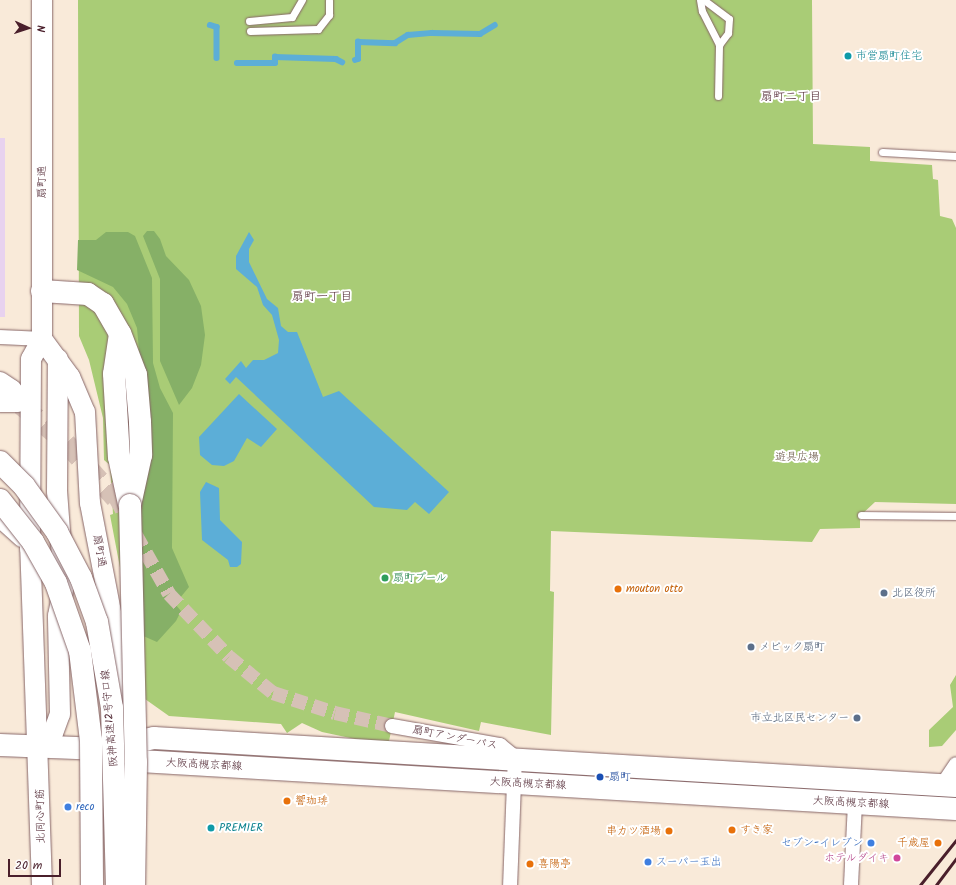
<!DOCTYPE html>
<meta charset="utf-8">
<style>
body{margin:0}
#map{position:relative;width:956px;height:885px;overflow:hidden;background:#f9ead9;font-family:Kalam,"Klee One",sans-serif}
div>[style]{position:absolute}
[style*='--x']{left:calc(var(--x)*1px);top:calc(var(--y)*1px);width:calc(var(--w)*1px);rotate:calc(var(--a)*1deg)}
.built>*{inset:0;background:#e8d2ef;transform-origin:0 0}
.green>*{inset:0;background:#a9cc76}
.forest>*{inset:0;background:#86b067}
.water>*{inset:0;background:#5caed7}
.stream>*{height:5.5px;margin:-2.75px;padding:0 2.75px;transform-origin:2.75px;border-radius:2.75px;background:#5caed7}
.street-tunnel>*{height:14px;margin-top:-7px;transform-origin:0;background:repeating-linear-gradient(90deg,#d6c1b6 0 14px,transparent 0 21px)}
.secondary-tunnel>*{height:20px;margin-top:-10px;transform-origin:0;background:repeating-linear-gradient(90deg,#d6c1b6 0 20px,transparent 0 30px)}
.roads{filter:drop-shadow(0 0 1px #876668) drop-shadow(0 0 1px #876668)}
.lane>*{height:7px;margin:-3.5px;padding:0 3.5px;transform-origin:3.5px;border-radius:3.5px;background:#fff}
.street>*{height:14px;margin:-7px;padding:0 7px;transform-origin:7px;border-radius:7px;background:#fff}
.secondary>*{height:20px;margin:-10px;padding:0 10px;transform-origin:10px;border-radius:10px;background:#fff}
.primary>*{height:22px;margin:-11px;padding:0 11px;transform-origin:11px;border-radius:11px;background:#fff}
.highway>*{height:22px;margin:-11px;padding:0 11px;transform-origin:11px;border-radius:11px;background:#fff}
.rail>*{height:3px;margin:-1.5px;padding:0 1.5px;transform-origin:1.5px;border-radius:1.5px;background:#4a1f2b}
.bridges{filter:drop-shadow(0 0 1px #876668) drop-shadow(0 0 1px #876668)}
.highway-bridge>*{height:22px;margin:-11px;padding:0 11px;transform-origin:11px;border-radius:11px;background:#fff}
.dots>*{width:11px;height:11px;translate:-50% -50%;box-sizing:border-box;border:2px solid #fff;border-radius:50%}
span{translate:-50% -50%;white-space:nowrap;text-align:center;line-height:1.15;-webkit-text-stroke:4px #fff;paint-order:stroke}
.culture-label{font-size:11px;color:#0d838f}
.left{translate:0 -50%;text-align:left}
.street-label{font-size:11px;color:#4a1f2b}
.park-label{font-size:11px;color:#665342}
.leisure-label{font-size:11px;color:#27864d}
.food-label{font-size:11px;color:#c56008}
.right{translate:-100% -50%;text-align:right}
.service-label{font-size:11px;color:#4e5e75}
.transit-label{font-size:11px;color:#164399}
.shop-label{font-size:11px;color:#366cbe}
.hotel-label{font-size:11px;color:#b23c85}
.neighbourhood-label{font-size:12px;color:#4a1f2b}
.north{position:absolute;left:8px;top:8px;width:40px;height:40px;-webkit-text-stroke:3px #fff;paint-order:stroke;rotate:93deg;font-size:11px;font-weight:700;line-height:16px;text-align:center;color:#4a1f2b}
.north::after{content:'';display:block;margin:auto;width:14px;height:18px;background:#4a1f2b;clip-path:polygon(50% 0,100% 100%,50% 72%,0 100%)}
.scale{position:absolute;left:8px;top:859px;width:53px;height:18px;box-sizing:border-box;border:2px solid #4a1f2b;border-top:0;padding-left:5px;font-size:12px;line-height:14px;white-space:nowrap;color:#4a1f2b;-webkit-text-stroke:3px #fff;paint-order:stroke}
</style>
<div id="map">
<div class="built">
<i style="left:0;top:138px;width:5px;height:179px"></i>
</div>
<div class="green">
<i style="clip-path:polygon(78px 0,812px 0,813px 144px,870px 147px,870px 161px,932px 165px,933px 179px,938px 180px,940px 216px,952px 219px,956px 228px,956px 504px,875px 502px,860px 516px,860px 528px,820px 529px,812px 542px,551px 531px,550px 591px,554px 592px,551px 735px,481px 722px,479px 731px,395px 712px,388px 746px,322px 732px,302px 723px,287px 733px,281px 724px,169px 716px,145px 699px,110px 515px,113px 514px,110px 465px,104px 460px,103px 418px,89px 360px,79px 336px)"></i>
<i style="clip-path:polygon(956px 675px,956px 730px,942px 746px,929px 747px,929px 730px,953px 707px,950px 685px)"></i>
</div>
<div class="forest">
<i style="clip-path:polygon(147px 231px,154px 231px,160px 239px,166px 256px,189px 280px,201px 306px,205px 335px,201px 365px,192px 388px,179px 405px,160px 361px,160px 279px,143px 236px)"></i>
<i style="clip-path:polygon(106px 232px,128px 232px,135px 236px,152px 278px,153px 363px,160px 388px,173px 413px,172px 548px,189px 587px,175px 604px,181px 611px,176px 621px,157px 642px,141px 635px,136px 526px,144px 408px,137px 328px,127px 304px,113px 287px,77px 270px,78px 240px,96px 240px)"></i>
</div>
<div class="water">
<i style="clip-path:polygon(249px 232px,254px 240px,249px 249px,249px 262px,267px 299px,278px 308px,281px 326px,288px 332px,297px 332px,323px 397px,339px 391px,449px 492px,429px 514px,415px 502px,407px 510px,374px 507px,236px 377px,230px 384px,225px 379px,241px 361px,246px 368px,253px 360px,264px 360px,278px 353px,279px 340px,272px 315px,263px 305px,257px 287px,236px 269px,236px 256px)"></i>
<i style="clip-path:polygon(239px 394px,277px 429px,261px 447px,247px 438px,234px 461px,224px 466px,212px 465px,200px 455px,199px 437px)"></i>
<i style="clip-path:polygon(206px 482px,219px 488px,220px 520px,242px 542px,241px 564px,237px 567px,230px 567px,228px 560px,202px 540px,200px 492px)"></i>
</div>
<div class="stream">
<i style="--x:210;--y:25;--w:7;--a:16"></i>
<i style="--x:217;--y:27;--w:31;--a:90"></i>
<i style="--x:355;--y:60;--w:3;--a:-18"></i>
<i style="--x:358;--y:59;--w:17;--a:-90"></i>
<i style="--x:358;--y:42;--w:37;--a:2"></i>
<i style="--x:395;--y:43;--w:15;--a:-32"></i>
<i style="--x:408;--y:35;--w:24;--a:-5"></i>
<i style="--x:432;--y:33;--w:48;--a:1.2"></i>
<i style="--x:480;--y:34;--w:17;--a:-31"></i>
<i style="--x:237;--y:63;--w:38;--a:0"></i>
<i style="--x:275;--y:63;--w:6;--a:-90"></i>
<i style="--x:275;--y:57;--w:61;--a:1.9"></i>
<i style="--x:336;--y:59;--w:7;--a:27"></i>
</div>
<div class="street-tunnel">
<i style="--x:115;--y:498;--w:110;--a:60.6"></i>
<i style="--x:169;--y:594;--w:87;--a:46.4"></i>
<i style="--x:229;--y:657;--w:57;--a:39.3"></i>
<i style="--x:273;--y:693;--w:65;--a:17.9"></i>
<i style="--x:335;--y:713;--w:58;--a:12.8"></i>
</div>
<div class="secondary-tunnel">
<i style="--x:21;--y:405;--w:59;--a:40.2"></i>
<i style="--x:66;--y:443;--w:74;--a:48.3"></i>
</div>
<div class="roads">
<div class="lane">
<i style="--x:700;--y:0;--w:11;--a:80"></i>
<i style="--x:702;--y:11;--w:38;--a:63"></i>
<i style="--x:719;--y:45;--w:51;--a:91.1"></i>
<i style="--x:704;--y:0;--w:31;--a:37"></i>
<i style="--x:729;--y:19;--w:14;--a:94"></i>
<i style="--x:728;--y:33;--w:15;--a:127"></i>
<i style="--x:249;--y:21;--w:43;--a:-5.3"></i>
<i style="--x:292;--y:17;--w:20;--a:-60"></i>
<i style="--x:250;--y:31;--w:68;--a:-1.7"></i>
<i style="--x:318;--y:29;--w:18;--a:-52"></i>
<i style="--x:329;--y:15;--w:15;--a:-90"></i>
<i style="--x:882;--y:152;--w:74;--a:3.1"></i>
<i style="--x:861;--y:515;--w:95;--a:0.6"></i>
</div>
<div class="street">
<i style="--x:0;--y:337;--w:42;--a:2.7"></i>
<i style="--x:0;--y:521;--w:28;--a:42"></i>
<i style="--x:392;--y:726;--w:110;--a:10"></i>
<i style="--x:500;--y:745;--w:19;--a:39"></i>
<i style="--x:515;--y:757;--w:128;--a:92.2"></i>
<i style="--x:942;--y:785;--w:25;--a:-56"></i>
<i style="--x:851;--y:885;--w:82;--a:-87.2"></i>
</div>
<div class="secondary">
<i style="--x:42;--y:0;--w:339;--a:90"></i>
<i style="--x:42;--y:339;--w:47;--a:53.6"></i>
<i style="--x:70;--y:377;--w:38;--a:67"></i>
<i style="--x:85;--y:412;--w:91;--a:86.9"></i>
<i style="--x:90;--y:503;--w:216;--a:79.1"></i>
<i style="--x:0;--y:382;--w:14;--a:34"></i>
<i style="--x:12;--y:390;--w:13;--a:63"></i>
<i style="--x:18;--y:402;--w:18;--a:180"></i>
<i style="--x:40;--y:746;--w:18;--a:-45"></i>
<i style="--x:53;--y:733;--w:20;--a:-70"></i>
<i style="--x:60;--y:714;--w:98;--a:-91.2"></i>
<i style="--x:58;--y:616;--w:33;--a:-79"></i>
<i style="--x:64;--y:584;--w:93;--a:-94.3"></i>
<i style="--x:57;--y:491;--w:132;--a:-89.6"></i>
<i style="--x:42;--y:885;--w:337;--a:-92"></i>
<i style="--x:30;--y:548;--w:189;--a:-89.7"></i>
<i style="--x:31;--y:359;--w:23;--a:-61"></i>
</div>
<div class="primary">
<i style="--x:0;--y:745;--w:102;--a:2.2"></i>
<i style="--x:102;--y:749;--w:53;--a:-11.9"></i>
<i style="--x:154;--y:738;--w:803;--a:3.43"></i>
<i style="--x:118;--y:754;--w:23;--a:18"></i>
<i style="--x:140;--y:761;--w:817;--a:3.37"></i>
</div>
<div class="highway">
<i style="--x:42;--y:291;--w:46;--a:3.7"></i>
<i style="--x:88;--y:294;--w:18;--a:34"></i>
<i style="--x:103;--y:304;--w:34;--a:60"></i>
<i style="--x:120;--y:333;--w:45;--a:69.1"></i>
<i style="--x:136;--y:375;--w:47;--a:85.1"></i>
<i style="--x:140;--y:422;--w:33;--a:88"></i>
<i style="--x:141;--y:455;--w:51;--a:102.4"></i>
<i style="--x:120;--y:334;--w:40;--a:98.5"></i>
<i style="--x:114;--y:374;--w:83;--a:86.6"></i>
<i style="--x:119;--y:457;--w:48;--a:78"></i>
</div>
</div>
<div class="rail">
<i style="--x:920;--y:885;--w:58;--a:-51.3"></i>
<i style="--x:936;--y:885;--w:34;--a:-53"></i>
</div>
<div class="bridges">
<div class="highway-bridge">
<i style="--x:0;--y:462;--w:34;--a:45"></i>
<i style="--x:24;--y:486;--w:57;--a:54.3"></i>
<i style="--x:57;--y:532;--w:52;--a:62.4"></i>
<i style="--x:81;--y:578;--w:47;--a:70"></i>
<i style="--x:97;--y:622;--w:87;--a:80.1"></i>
<i style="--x:112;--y:708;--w:177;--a:88.4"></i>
<i style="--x:0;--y:500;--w:53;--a:51.8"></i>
<i style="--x:33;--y:542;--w:47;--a:60.7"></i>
<i style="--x:56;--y:583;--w:72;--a:70.6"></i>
<i style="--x:80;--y:651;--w:90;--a:83"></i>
<i style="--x:91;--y:740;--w:145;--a:89.6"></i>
<i style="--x:130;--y:505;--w:257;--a:88.7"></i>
<i style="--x:136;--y:762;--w:123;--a:90.9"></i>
</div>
</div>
<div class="dots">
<i style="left:848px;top:56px;background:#0f9aa8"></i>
<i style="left:385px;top:578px;background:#2e9e5b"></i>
<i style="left:618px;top:589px;background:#e8710a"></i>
<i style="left:884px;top:593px;background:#5c6f8a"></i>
<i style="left:751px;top:647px;background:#5c6f8a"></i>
<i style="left:857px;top:718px;background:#5c6f8a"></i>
<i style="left:600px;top:777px;background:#1a4fb4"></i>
<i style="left:287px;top:801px;background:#e8710a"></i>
<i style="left:68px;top:807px;background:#3f7fe0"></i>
<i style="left:211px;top:828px;background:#0f9aa8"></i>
<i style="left:732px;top:830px;background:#e8710a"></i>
<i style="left:669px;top:831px;background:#e8710a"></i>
<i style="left:871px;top:843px;background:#3f7fe0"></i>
<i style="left:938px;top:843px;background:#e8710a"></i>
<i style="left:897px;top:858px;background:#d1479c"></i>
<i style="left:648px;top:862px;background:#3f7fe0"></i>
<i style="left:530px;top:864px;background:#e8710a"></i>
</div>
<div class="culture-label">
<span class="left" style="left:856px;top:56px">市営扇町住宅</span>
<span class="left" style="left:219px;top:828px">PREMIER</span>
</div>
<div class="street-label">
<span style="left:42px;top:182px;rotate:-90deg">扇町通</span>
<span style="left:99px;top:551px;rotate:80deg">扇町通</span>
<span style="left:110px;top:718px;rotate:-95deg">阪神高速12号守口線</span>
<span style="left:455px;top:738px;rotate:11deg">扇町アンダーパス</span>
<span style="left:204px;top:765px;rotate:3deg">大阪高槻京都線</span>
<span style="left:528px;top:784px;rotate:3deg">大阪高槻京都線</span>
<span style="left:851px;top:803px;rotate:3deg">大阪高槻京都線</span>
<span style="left:41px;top:816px;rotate:-91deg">北同心町筋</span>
</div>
<div class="park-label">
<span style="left:797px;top:457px">遊具広場</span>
</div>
<div class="leisure-label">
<span class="left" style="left:393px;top:578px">扇町プール</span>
</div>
<div class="food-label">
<span class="left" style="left:626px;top:589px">mouton otto</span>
<span class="left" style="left:295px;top:801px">響珈琲</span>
<span class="left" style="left:740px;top:830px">すき家</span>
<span class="right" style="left:661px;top:831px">串カツ酒場</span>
<span class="right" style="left:930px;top:843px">千歳屋</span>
<span class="left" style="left:538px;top:864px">喜陽亭</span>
</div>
<div class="service-label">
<span class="left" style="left:892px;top:593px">北区役所</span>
<span class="left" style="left:759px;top:647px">メビック扇町</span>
<span class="right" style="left:849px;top:718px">市立北区民センター</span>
</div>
<div class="transit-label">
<span class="left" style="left:609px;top:777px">扇町</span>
</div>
<div class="shop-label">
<span class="left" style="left:76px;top:807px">reco</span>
<span class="right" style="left:863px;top:843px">セブン-イレブン</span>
<span class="left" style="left:656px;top:862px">スーパー玉出</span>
</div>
<div class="hotel-label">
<span class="right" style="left:889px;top:858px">ホテルダイキ</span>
</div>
<div class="neighbourhood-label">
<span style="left:791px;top:97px">扇町二丁目</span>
<span style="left:322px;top:297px">扇町一丁目</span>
</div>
<div class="north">N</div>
<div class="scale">20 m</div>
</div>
